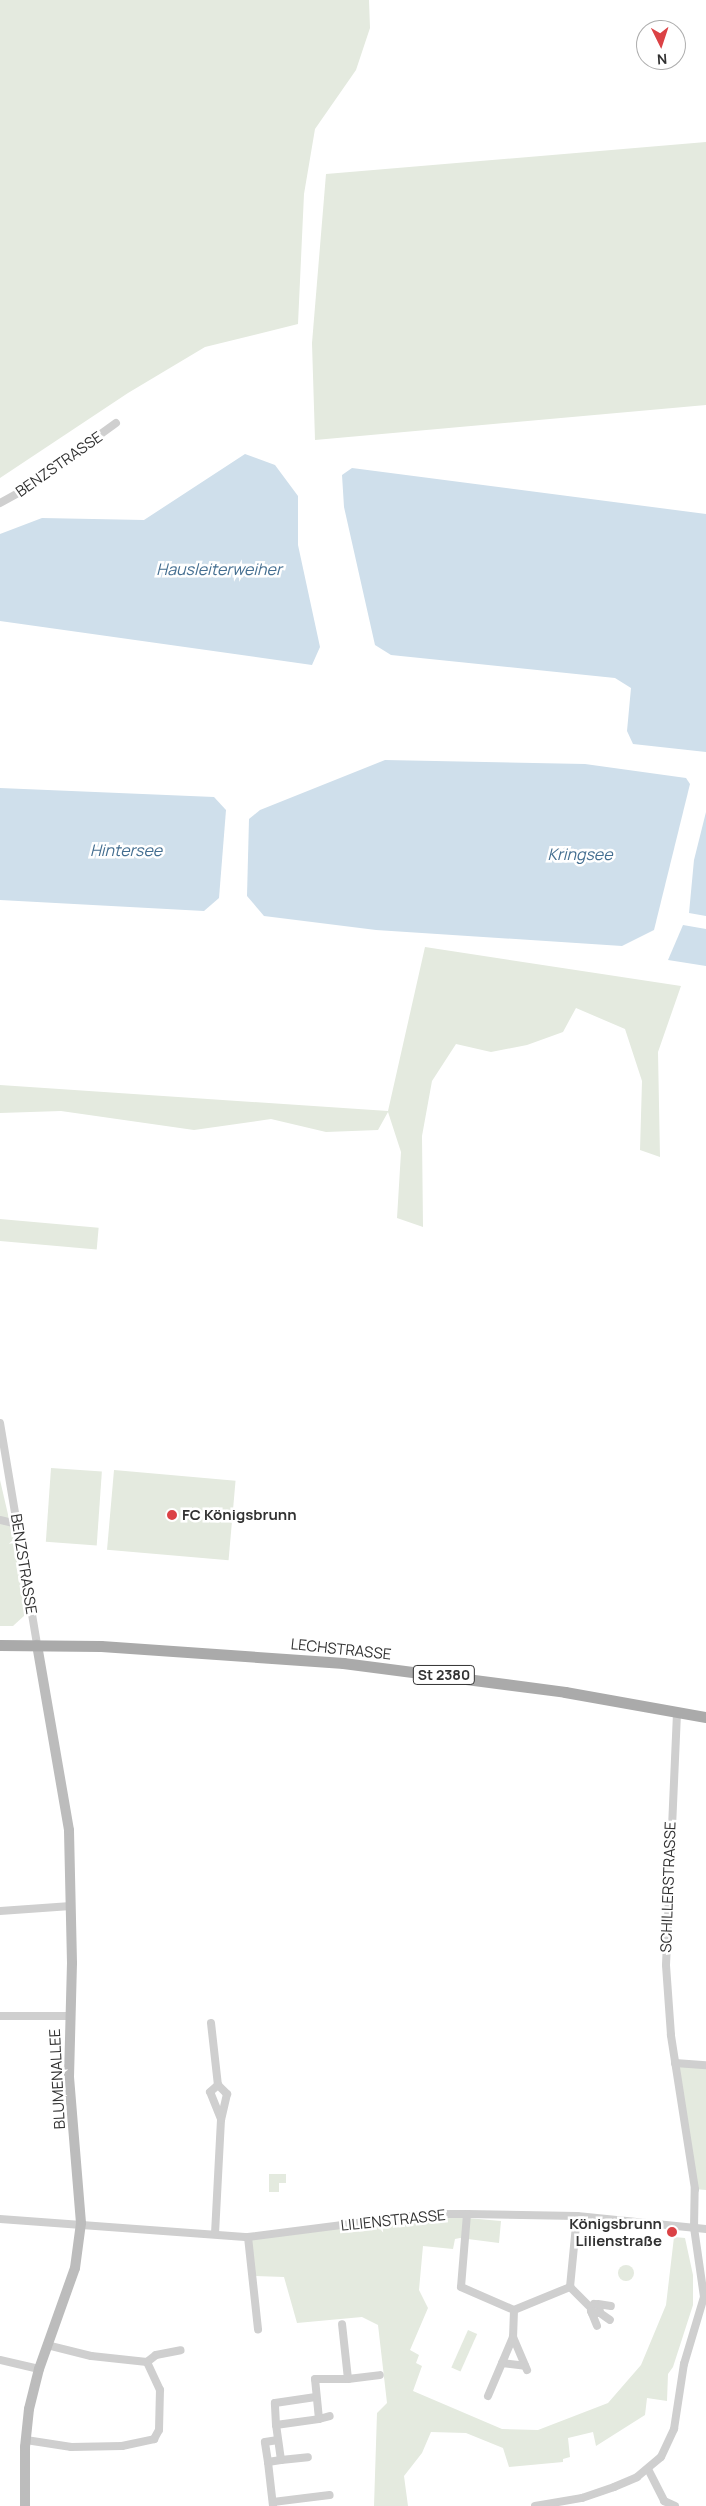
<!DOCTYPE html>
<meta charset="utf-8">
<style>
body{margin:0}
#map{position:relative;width:706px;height:2506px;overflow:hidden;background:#fff;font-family:Manrope,sans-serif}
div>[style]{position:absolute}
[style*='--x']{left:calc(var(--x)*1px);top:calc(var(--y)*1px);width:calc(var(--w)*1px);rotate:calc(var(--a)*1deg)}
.green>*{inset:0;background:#e4eadf;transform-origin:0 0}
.round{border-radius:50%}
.water>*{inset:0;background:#cfdfeb}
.street>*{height:8px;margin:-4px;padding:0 4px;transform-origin:4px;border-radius:4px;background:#cfcfcf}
.secondary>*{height:10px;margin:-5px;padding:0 5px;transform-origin:5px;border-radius:5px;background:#bcbcbc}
.primary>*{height:11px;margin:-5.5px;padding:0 5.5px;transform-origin:5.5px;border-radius:5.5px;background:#aaa}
.dots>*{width:14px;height:14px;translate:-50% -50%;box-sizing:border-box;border:2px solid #fff;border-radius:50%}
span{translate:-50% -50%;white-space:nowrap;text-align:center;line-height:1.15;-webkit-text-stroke:5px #fff;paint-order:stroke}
.shield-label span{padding:1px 4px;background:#fff;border:1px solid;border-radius:4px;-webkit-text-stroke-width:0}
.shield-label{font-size:14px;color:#323232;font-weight:700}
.street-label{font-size:15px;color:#323232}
.poi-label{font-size:15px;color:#323232;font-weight:700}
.left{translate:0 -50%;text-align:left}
.right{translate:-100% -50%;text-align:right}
.water-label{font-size:16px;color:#446e90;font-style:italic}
.north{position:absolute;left:636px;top:20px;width:50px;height:50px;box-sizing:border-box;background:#fff;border:1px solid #adadad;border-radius:50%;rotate:176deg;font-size:14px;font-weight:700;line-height:20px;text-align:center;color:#323232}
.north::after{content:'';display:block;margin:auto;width:18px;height:22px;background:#db4245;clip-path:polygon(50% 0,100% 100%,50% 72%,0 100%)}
</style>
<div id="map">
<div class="green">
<i style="clip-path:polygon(0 0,369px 0,370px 28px,356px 70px,315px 129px,304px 194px,298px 324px,205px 347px,128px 393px,0 478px)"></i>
<i style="clip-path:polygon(706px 142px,706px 405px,315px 440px,312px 343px,326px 174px)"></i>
<i style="clip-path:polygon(425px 947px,681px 986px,658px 1052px,660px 1157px,640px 1150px,642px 1081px,625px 1029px,576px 1008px,563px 1032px,527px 1045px,491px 1052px,456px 1044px,432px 1081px,422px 1136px,423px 1227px,397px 1218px,401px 1152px,388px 1112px,378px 1130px,326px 1132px,271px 1119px,194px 1130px,61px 1111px,0 1113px,0 1085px,388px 1111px)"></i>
<i style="left:0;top:1219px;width:99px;height:22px;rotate:5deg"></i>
<i style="left:51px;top:1468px;width:51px;height:74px;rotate:4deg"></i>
<i style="left:114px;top:1470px;width:122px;height:80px;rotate:5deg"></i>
<i style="clip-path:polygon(0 1480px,13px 1536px,25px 1615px,13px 1626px,0 1626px)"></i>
<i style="clip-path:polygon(679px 2064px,706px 2067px,706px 2190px,695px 2189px)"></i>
<i style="clip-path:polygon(269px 2174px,286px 2174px,286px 2183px,279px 2183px,279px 2192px,269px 2192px)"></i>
<i style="clip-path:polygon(456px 2217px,501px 2221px,499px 2243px,460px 2238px,455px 2239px,453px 2249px,423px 2246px,419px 2290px,428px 2308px,410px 2350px,419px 2355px,416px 2363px,422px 2366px,413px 2391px,502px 2429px,538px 2430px,608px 2403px,641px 2365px,666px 2305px,674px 2237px,685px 2238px,693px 2275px,693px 2305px,673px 2367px,668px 2374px,667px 2401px,647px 2398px,645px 2415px,596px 2446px,593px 2432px,568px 2438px,570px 2457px,563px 2459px,563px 2462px,509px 2467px,503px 2448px,466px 2433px,431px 2432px,422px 2453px,404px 2476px,408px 2506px,374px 2506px,377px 2413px,387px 2403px,378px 2325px,362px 2317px,297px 2323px,284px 2277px,255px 2276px,250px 2236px)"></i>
<i class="round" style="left:618px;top:2265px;width:16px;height:16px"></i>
<i style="left:468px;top:2330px;width:10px;height:41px;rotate:24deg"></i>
</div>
<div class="water">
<i style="clip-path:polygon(245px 454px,275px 465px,298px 496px,298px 545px,320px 647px,312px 665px,0 621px,0 534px,42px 518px,144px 520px)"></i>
<i style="clip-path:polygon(352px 468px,706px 514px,706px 752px,633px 744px,627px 731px,631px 688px,615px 678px,391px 655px,375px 645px,344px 507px,342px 475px)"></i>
<i style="clip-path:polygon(385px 760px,585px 764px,686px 778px,690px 784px,654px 930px,622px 946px,376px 930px,264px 916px,247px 896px,249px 819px,260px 810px)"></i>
<i style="clip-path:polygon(0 788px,214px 797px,226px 810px,219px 898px,204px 911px,0 900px)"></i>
<i style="clip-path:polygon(706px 812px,706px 916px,689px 913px,694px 860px)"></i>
<i style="clip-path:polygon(683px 925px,706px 929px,706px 966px,668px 960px)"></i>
</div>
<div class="street">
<i style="--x:0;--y:503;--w:25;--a:-29"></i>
<i style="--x:22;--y:491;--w:116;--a:-35.9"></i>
<i style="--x:0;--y:1423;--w:225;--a:80.5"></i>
<i style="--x:0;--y:1520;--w:18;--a:13"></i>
<i style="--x:0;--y:1911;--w:71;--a:-4"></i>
<i style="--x:0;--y:2016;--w:69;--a:0"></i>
<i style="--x:211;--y:2023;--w:62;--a:83.6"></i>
<i style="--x:675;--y:2063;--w:31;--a:4"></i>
<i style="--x:467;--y:2214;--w:73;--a:94.7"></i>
<i style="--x:461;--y:2287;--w:58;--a:23.5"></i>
<i style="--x:514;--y:2310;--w:61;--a:-22.3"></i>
<i style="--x:570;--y:2287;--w:71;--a:-84.4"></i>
<i style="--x:0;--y:2219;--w:249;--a:4.2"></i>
<i style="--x:248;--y:2237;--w:180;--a:-7.3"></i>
<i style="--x:427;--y:2214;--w:40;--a:0"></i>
<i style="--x:467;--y:2214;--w:110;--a:1"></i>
<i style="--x:577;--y:2216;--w:130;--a:5.8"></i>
<i style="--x:215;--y:2234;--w:115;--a:-87"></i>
<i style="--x:221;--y:2119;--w:29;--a:-112"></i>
<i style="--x:210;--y:2092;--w:11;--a:-41"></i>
<i style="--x:218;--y:2085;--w:13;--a:45"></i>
<i style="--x:227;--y:2094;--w:26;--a:103"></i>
<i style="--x:248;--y:2237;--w:93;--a:83.8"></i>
<i style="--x:570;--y:2287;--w:30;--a:45"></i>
<i style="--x:598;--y:2304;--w:13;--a:9"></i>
<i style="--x:514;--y:2310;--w:27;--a:92"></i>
<i style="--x:513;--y:2337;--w:36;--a:67"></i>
<i style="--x:592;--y:2313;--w:8;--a:0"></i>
<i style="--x:600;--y:2313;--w:8;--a:-97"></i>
<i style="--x:599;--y:2305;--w:5;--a:-169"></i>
<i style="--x:594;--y:2304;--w:5;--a:127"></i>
<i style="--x:591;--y:2308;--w:3;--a:90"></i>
<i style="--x:591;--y:2311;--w:16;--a:68"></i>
<i style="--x:600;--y:2313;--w:12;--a:35"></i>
<i style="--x:0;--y:2360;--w:40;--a:13"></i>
<i style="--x:147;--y:2362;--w:11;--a:-38"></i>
<i style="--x:156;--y:2355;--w:25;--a:-11"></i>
<i style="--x:502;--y:2363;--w:23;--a:7"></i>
<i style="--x:348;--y:2379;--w:32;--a:-7"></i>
<i style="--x:488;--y:2396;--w:64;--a:-67"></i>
<i style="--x:319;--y:2419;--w:11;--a:-15"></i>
<i style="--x:276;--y:2425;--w:22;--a:-93"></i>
<i style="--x:275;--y:2403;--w:41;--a:-8.3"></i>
<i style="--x:26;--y:2440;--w:46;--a:8.8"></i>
<i style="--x:71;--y:2447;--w:51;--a:-1.1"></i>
<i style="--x:122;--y:2446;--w:33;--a:-12"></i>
<i style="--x:154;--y:2439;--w:10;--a:-61"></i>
<i style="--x:159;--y:2430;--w:40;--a:-88.6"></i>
<i style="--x:160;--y:2390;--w:31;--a:-115"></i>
<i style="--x:147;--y:2362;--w:56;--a:-173.9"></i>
<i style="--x:91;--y:2356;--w:45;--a:-166"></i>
<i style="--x:281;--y:2460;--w:27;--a:-6"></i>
<i style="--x:268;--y:2462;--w:20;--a:-99"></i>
<i style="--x:265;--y:2442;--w:13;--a:-9"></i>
<i style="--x:648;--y:2469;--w:36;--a:63"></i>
<i style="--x:664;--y:2501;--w:12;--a:24"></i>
<i style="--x:273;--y:2502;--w:57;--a:-7"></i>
<i style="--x:273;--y:2506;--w:44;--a:-96.5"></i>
<i style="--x:268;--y:2462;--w:13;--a:-9"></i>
<i style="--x:281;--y:2460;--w:35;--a:-98"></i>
<i style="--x:276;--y:2425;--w:43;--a:-7.9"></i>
<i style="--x:319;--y:2419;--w:40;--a:-95.7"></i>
<i style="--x:315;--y:2379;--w:33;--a:0"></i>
<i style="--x:348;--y:2379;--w:55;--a:-96.2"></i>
<i style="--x:535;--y:2506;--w:48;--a:-9.7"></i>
<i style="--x:582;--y:2498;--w:34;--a:-19"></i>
<i style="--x:614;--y:2487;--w:25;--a:-23"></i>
<i style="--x:637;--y:2477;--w:31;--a:-40"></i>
<i style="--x:661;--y:2457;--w:31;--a:-65"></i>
<i style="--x:674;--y:2429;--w:66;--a:-81.3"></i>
<i style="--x:684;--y:2364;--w:70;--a:-73.4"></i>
<i style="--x:704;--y:2297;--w:70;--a:-98.2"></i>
<i style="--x:694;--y:2228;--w:39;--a:-89"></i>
<i style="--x:695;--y:2189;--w:156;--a:-98.9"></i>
<i style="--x:671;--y:2035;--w:70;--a:-94.1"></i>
<i style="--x:666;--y:1965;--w:253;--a:-87.5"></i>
</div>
<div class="secondary">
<i style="--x:25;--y:2506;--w:59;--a:-90"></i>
<i style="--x:25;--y:2447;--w:38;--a:-84"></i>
<i style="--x:29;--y:2409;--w:41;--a:-76"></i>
<i style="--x:39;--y:2369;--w:107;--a:-70.4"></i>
<i style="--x:75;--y:2268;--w:45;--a:-82.4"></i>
<i style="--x:81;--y:2223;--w:146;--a:-94.7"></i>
<i style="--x:69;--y:2077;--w:114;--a:-88.5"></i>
<i style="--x:72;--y:1963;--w:133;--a:-91.3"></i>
<i style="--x:69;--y:1830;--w:188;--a:-99.8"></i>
</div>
<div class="primary">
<i style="--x:0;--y:1645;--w:101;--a:0.6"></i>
<i style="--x:101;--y:1646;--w:243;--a:4"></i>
<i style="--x:343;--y:1663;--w:224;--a:7.4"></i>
<i style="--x:565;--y:1692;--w:143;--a:10.1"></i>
</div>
<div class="dots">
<i style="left:172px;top:1515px;background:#db4245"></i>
<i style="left:672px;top:2232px;background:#db4245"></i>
</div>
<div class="shield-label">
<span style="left:444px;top:1675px">St 2380</span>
</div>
<div class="street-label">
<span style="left:59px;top:464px;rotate:-35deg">BENZSTRASSE</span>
<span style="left:24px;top:1564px;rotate:81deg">BENZSTRASSE</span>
<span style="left:341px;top:1649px;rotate:6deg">LECHSTRASSE</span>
<span style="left:668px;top:1887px;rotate:-88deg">SCHILLERSTRASSE</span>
<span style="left:57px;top:2079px;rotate:-93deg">BLUMENALLEE</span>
<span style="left:393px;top:2220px;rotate:-6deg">LILIENSTRASSE</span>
</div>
<div class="poi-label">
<span class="left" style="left:182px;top:1515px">FC Königsbrunn</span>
<span class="right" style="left:662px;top:2232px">Königsbrunn<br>Lilienstraße</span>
</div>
<div class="water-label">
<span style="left:219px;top:569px">Hausleiterweiher</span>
<span style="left:126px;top:850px">Hintersee</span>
<span style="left:580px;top:854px">Kringsee</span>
</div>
<div class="north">N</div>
</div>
